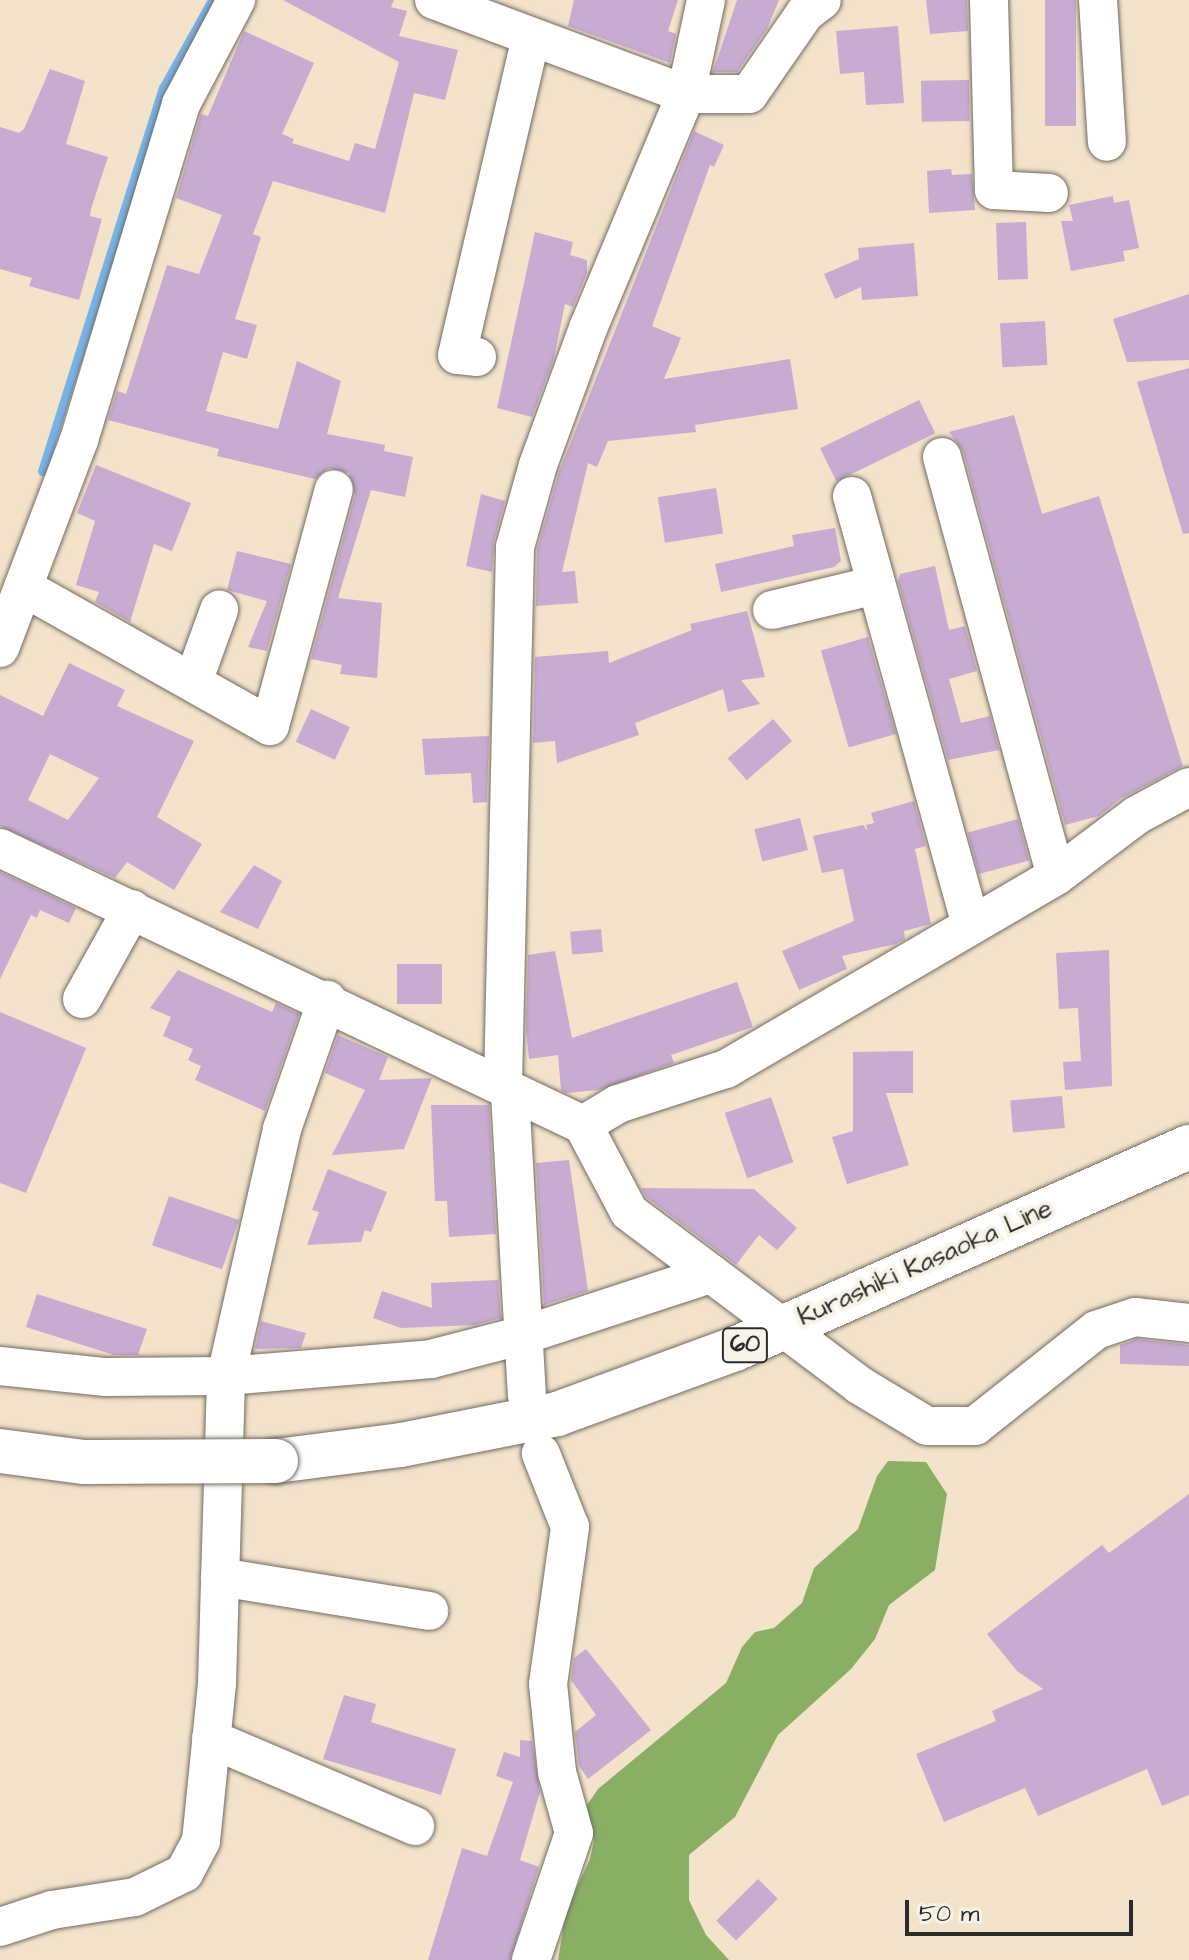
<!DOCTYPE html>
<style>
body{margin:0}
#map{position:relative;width:1189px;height:1960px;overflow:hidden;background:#f3e3cb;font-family:"Architects Daughter",sans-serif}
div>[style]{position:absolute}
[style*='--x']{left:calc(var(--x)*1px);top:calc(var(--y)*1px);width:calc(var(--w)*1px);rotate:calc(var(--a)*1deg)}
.forest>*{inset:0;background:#8aaf64}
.stream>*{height:9px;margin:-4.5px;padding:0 4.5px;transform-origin:4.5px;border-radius:4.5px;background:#77b3e9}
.building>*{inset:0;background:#c8abd1;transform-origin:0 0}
.roads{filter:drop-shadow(0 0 2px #716b63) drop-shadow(0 0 2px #716b63)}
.minor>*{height:38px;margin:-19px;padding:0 19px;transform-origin:19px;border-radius:19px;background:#fff}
.major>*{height:44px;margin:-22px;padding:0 22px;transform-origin:22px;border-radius:22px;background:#fff}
.bridges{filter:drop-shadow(0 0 2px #716b63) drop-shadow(0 0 2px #716b63)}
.major-bridge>*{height:44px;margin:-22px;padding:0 22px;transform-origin:22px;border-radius:22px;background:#fff}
span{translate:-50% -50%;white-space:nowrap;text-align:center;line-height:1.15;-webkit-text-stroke:8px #f7f3e8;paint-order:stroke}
.shield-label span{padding:2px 6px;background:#f7f3e8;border:2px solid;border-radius:6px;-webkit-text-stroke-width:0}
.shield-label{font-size:24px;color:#2b2b2b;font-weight:700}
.street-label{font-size:26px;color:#2b2b2b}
.scale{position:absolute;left:905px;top:1900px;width:228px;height:36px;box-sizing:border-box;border:4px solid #2b2b2b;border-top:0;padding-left:10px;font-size:24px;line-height:28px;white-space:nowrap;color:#2b2b2b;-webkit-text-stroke:6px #f7f3e8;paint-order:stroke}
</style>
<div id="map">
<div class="forest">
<i style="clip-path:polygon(888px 1461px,926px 1462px,947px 1494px,935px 1570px,889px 1605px,875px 1639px,851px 1669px,778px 1735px,735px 1817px,689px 1855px,689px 1900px,706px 1935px,729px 1960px,558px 1960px,566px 1911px,590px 1859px,594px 1841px,587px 1805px,598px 1789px,726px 1683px,742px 1647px,755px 1632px,774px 1628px,802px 1603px,814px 1568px,858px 1529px,877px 1476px)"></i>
</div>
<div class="stream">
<i style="--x:42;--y:471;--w:402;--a:-72.5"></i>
<i style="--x:163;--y:88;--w:101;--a:-60.9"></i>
</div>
<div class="building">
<i style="clip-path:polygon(283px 0,394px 0,391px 7px,407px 11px,399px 36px,458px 50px,445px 100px,414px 93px,385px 213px,273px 181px,253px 234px,261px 237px,235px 319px,257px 325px,247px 359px,223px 352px,206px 411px,278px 429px,297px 361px,341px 381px,327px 434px,385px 445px,384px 451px,413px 457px,405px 497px,371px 490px,338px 598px,382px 603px,377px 678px,340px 674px,342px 665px,311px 659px,355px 495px,349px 473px,329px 468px,315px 479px,217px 456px,219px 449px,108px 420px,117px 391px,126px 394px,167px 265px,199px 274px,222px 215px,176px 198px,201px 114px,208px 116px,244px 31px,314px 63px,282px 134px,294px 139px,292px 143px,349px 161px,355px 143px,375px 149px,399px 62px)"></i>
<i style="clip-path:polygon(574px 0,678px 0,668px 31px,676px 34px,670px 63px,568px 26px)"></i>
<i style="clip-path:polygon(737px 0,779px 0,767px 29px,737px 72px,713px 72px)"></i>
<i style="clip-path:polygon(926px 0,967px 0,968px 31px,930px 34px)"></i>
<i style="left:1045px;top:0;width:31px;height:126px"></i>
<i style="clip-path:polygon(898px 26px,904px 103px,866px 105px,864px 72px,840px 74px,836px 31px)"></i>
<i style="clip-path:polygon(50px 69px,85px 81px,66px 144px,108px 157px,91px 209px,90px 216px,102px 219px,79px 300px,29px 286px,32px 278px,0 269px,0 127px,19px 133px,24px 129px)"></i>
<i style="left:969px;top:80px;width:41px;height:48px;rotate:89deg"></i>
<i style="clip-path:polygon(694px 131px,724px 145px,714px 167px,710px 165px,652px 326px,681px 338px,664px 379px,790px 359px,798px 409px,695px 425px,696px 432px,608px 441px,597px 467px,588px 463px,562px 572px,575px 571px,578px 603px,536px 606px,537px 550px,559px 472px)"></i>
<i style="clip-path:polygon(951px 169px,952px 175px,972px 174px,975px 210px,929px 213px,927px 171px)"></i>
<i style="clip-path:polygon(1113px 196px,1114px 203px,1129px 200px,1139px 248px,1123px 251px,1125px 261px,1071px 271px,1061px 221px,1073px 221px,1069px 205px)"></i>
<i style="left:1026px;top:222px;width:57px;height:30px;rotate:88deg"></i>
<i style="clip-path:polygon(535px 232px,573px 242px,570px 255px,587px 260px,587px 273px,573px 307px,565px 304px,554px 358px,532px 417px,497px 408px)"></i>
<i style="clip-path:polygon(914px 243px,918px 296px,862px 300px,861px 287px,835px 299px,824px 274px,859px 259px,858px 248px)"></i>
<i style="clip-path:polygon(1189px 294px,1189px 360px,1127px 362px,1113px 319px)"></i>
<i style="left:1045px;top:321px;width:44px;height:45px;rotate:87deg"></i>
<i style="clip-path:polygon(1189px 368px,1189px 533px,1183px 534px,1137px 382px)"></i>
<i style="left:919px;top:400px;width:37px;height:110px;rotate:64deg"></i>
<i style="clip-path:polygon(1014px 415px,1042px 514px,1099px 496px,1183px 766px,1120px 799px,1099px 816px,1065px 825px,963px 451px,949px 432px)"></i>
<i style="clip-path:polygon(96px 465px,191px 503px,172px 551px,154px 544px,130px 622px,95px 602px,99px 592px,76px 585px,95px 521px,77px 513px)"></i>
<i style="left:716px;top:488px;width:46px;height:59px;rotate:81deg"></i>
<i style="clip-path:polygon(481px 494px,505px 501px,494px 541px,492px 572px,466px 566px)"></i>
<i style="clip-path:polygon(835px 528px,841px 561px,834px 567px,721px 592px,715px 564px,794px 546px,792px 535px)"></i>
<i style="clip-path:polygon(237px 551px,291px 564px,267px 651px,248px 647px,267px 601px,227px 590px)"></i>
<i style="clip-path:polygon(935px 566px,949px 630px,965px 626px,977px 671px,949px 679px,961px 723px,990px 716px,999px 750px,948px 760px,898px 581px,900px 574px)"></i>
<i style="clip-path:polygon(747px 611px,765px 677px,741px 680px,760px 704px,728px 712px,723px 689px,635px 723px,639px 735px,557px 763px,555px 741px,533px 743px,535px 657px,608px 651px,609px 663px,692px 630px,690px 624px)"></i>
<i style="left:868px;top:637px;width:101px;height:49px;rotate:74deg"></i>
<i style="clip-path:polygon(evenodd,69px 663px,125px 690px,117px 706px,194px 741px,157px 817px,202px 844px,174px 890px,127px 862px,115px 878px,0 826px,0 695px,43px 716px,69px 663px,50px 754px,99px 778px,68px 820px,28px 800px,50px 754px)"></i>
<i style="left:311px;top:709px;width:43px;height:36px;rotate:25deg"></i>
<i style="left:773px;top:719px;width:29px;height:60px;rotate:49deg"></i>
<i style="clip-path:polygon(489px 736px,487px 802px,473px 803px,471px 773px,425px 775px,422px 739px)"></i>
<i style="clip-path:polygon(914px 801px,926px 846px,915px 849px,931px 924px,904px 931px,905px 939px,896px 944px,842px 956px,847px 969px,799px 990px,782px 951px,854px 921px,843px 869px,822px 873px,813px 836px,863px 825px,868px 831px,866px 825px,874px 823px,871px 813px)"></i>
<i style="left:800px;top:818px;width:33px;height:47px;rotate:76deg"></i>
<i style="left:1018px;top:819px;width:43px;height:52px;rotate:75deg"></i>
<i style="clip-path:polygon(254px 865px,282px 881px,258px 929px,220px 912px)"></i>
<i style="clip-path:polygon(0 872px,76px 908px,69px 923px,40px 910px,37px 918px,31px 915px,0 979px)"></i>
<i style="left:601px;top:929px;width:23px;height:31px;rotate:85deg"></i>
<i style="clip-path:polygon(1109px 950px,1112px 1086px,1065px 1090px,1063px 1062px,1081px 1061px,1078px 1008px,1059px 1009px,1056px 953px)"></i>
<i style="clip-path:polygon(555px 951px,572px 1038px,737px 982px,753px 1027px,671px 1055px,674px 1063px,599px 1090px,566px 1093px,561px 1090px,558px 1055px,529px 1059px,526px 1030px,528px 955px)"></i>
<i style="left:442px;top:964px;width:40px;height:45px;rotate:90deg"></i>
<i style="clip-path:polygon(178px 970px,272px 1012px,276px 1003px,299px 1014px,265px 1111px,195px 1080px,201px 1066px,188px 1060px,193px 1049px,163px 1036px,171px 1017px,150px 1008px)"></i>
<i style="clip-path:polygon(0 1012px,86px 1048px,26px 1193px,0 1183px)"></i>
<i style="clip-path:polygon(338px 1035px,388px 1057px,379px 1080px,432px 1078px,404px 1149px,332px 1155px,365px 1090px,325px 1073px)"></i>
<i style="clip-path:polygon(913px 1051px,913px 1093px,886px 1093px,909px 1165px,847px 1184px,832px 1137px,853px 1131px,853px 1052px)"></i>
<i style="left:1062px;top:1096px;width:32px;height:52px;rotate:85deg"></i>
<i style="left:771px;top:1097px;width:69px;height:49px;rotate:71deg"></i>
<i style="clip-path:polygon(431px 1105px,489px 1105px,496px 1234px,449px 1237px,447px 1201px,435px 1201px)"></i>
<i style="clip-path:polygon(569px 1160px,588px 1291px,544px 1305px,536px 1163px)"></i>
<i style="clip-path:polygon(328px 1169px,387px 1192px,371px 1232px,365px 1230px,361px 1242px,307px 1245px,319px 1212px,312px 1210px)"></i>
<i style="clip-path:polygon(641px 1188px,754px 1189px,797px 1228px,777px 1250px,759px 1235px,736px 1265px,646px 1197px)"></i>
<i style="left:169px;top:1196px;width:74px;height:52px;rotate:19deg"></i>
<i style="clip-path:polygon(498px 1280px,501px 1318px,475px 1325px,401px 1328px,373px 1318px,382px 1291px,432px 1308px,431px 1283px)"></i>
<i style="clip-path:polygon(37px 1294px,147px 1329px,138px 1355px,114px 1355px,26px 1327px)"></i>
<i style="clip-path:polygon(261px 1321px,306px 1333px,301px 1348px,255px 1349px)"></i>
<i style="clip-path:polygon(1137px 1339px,1189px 1345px,1189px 1366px,1120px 1364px,1120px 1345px)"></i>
<i style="clip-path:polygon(1189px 1494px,1189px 1795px,1162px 1806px,1147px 1769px,1038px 1816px,1025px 1788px,944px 1822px,916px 1754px,996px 1721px,992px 1711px,1043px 1689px,1017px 1671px,987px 1634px,1102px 1545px,1109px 1553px)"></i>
<i style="clip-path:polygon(586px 1649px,651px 1730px,588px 1779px,579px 1766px,575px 1732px,596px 1715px,571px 1680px,574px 1658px)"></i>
<i style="clip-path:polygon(344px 1695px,376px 1704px,371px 1722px,456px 1749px,441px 1795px,323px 1759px)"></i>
<i style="clip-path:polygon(520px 1740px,532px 1741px,540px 1792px,520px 1860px,539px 1867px,510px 1960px,428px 1960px,462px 1848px,487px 1856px,513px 1782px,496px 1776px,504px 1752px,520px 1757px)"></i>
<i style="left:758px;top:1879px;width:28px;height:59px;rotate:45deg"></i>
</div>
<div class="roads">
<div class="minor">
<i style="--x:434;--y:0;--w:269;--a:20.5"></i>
<i style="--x:686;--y:94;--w:63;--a:0"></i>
<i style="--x:749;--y:94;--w:98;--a:-55.3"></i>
<i style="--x:805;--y:13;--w:21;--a:-37"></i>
<i style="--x:989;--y:0;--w:190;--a:88.5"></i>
<i style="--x:994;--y:190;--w:55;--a:3.1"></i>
<i style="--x:1098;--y:0;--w:142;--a:86.4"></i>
<i style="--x:477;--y:357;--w:20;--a:-174"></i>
<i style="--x:457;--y:355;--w:326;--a:-76.9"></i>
<i style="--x:942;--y:457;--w:434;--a:74.8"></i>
<i style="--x:852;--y:496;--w:445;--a:74.5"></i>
<i style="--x:23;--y:587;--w:283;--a:29.4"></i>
<i style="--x:270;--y:726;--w:245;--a:-74.9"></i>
<i style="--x:772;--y:610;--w:107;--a:-13.5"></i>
<i style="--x:0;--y:648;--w:222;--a:-69.2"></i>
<i style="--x:79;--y:440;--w:351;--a:-73.1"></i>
<i style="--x:181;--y:104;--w:118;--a:-62.1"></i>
<i style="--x:193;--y:682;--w:77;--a:-70.1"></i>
<i style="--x:0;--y:848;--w:645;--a:25.41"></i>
<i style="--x:583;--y:1125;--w:98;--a:62.1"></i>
<i style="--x:629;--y:1212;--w:288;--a:36.9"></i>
<i style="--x:859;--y:1385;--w:79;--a:31.1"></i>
<i style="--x:927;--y:1426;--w:48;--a:0"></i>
<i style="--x:975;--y:1426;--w:154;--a:-38.4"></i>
<i style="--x:1096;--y:1330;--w:41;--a:-18.4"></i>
<i style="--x:1135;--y:1317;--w:54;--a:6.3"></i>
<i style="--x:82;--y:999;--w:103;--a:-60.9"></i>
<i style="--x:503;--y:1084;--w:537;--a:-88.72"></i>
<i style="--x:515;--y:547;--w:85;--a:-74.3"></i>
<i style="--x:538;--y:465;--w:148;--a:-69.9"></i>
<i style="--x:589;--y:326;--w:251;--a:-67.3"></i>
<i style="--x:686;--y:94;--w:96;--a:-78"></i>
<i style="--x:510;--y:1093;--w:303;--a:86.8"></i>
<i style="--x:583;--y:1125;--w:41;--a:-31"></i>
<i style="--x:618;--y:1104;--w:114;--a:-18"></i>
<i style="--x:726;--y:1069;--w:382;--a:-30.3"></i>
<i style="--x:1056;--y:876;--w:101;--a:-37"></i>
<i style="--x:1137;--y:815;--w:59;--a:-28.3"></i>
<i style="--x:0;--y:1366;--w:106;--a:6"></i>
<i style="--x:105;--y:1377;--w:121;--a:-0.5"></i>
<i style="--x:226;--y:1376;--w:206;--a:-4.7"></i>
<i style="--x:431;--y:1359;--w:96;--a:-14.5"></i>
<i style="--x:524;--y:1335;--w:197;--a:-18.1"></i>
<i style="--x:220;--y:1577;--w:212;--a:9.2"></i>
<i style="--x:211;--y:1739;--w:222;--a:23.1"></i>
<i style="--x:0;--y:1927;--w:55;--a:-18.1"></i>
<i style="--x:52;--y:1910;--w:84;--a:-8.9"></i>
<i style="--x:135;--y:1897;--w:55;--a:-26.1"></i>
<i style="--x:184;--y:1873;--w:36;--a:-62"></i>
<i style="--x:201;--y:1841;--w:159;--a:-84.2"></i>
<i style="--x:217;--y:1683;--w:307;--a:-88.3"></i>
<i style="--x:226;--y:1376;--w:253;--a:-77.2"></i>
<i style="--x:282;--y:1129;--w:137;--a:-70.8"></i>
<i style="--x:531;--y:1960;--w:134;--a:-71.3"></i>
<i style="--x:574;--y:1833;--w:63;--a:-105.6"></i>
<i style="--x:557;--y:1772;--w:88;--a:-95.8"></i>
<i style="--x:548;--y:1684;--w:159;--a:-82"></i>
<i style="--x:570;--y:1527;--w:79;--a:-111.7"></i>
</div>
<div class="major">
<i style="--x:276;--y:1461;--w:126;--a:-7.3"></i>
<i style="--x:401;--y:1445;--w:159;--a:-11.2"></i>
<i style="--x:557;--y:1414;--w:189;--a:-20.1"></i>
<i style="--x:735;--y:1349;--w:497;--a:-24"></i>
</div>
</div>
<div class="bridges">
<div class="major-bridge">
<i style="--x:0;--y:1451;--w:85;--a:7.5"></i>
<i style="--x:84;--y:1462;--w:192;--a:-0.3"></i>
</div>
</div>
<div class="shield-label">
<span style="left:745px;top:1345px">60</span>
</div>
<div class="street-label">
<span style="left:925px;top:1263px;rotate:-24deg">Kurashiki Kasaoka Line</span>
</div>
<div class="scale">50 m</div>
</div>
